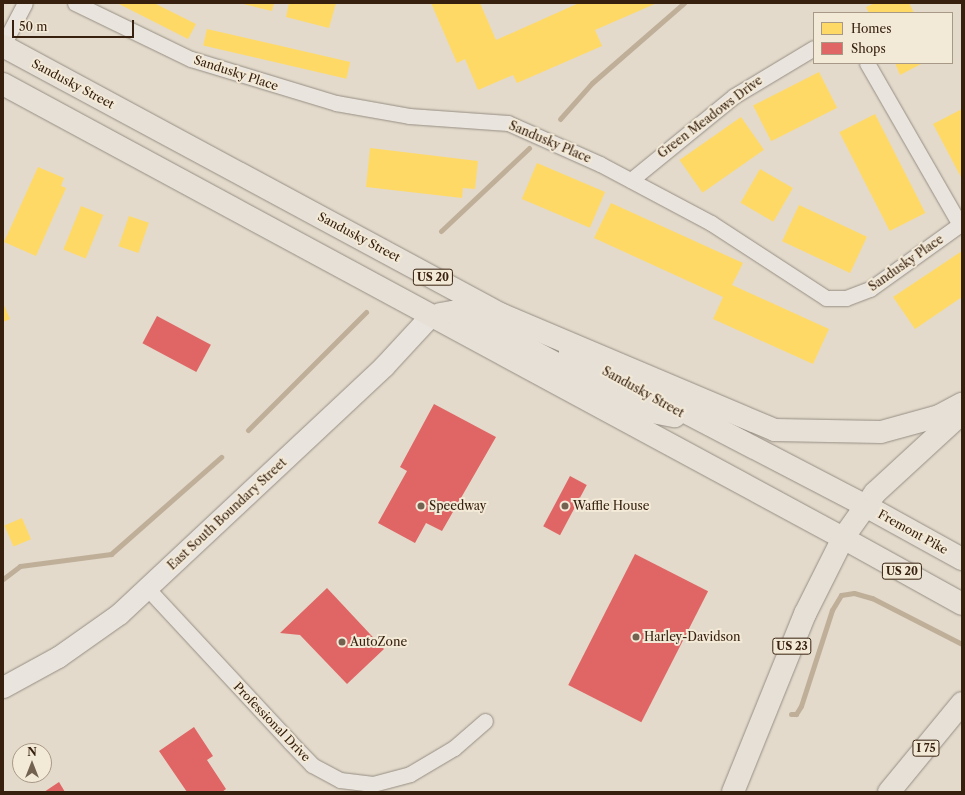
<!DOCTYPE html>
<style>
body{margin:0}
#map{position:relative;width:965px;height:795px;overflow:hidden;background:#e3dacb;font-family:"Libre Caslon Text",serif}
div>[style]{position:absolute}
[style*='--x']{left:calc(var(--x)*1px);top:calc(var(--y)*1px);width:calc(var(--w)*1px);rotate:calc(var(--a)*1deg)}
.homes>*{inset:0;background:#ffd966;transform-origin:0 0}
.shops>*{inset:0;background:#e06666;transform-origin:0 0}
.stream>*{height:5px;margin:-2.5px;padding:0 2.5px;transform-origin:2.5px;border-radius:2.5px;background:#bfaf99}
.roads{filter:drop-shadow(0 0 1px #968e83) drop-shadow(0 0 1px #968e83)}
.street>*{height:15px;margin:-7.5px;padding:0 7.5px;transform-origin:7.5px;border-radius:7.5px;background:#e9e4dd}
.secondary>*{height:21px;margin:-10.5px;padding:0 10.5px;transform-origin:10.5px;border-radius:10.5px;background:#e9e4dd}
.primary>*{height:22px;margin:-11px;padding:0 11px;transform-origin:11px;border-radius:11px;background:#e6e0d7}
.highway>*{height:22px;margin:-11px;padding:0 11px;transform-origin:11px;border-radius:11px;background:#e6e0d7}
.dots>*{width:11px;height:11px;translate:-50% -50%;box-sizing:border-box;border:2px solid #f3e9d7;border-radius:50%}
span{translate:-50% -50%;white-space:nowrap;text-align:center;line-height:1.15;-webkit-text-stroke:4px #f3e9d7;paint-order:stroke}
.shield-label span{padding:1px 3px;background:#f3e9d7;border:1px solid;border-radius:3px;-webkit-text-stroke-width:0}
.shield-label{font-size:11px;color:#37210e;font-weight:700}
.street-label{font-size:12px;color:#37210e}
.poi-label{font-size:12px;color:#37210e}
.left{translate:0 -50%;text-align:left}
.frame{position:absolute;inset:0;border:4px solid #37210e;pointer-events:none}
.legend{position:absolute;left:813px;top:12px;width:140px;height:52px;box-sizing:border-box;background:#f3e9d7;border:1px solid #a89987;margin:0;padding:5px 7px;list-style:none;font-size:12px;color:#37210e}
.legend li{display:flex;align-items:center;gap:8px;height:20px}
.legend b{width:20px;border:1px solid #a89987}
.north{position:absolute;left:12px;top:743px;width:40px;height:40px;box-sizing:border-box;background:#f3e9d7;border:1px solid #a89987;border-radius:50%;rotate:0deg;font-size:11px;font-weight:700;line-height:16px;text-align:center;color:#37210e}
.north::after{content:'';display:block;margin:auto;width:14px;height:18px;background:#736250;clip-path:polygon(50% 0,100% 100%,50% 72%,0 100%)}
.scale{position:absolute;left:12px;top:20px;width:122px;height:18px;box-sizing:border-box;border:2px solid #37210e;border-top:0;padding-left:5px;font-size:12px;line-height:14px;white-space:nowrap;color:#37210e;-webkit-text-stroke:3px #f3e9d7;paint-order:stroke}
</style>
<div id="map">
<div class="homes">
<i style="clip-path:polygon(117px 3px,154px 3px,196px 24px,188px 39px)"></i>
<i style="clip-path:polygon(239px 3px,274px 3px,272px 11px)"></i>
<i style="clip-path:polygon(289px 3px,336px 3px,329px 28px,286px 17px)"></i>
<i style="clip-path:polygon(431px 3px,480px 3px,496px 40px,579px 3px,657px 3px,595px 30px,602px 46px,517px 83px,513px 75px,478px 90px,465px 59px,457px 63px)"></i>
<i style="clip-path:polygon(875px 3px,909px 3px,914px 13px,869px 13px,866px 7px)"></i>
<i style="left:207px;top:29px;width:147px;height:17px;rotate:13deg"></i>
<i style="clip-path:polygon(895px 63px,923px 63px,900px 75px)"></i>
<i style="left:819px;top:72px;width:40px;height:74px;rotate:63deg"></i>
<i style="clip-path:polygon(962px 109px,962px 179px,933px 124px)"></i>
<i style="left:875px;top:114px;width:111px;height:40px;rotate:63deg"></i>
<i style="left:741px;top:117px;width:40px;height:75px;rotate:55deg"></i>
<i style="clip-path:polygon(370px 148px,478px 161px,475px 189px,463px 188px,462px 198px,366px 187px)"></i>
<i style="left:537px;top:163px;width:74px;height:39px;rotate:23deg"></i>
<i style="clip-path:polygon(38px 167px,64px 178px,61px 186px,66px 188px,36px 256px,4px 242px)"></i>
<i style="left:760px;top:169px;width:38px;height:39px;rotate:30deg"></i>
<i style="clip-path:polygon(611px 203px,743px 263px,732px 285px,829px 329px,813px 364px,713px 319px,723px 297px,594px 238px)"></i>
<i style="left:799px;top:205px;width:75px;height:40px;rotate:25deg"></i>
<i style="left:81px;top:206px;width:24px;height:47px;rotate:22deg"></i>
<i style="left:129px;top:216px;width:21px;height:32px;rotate:19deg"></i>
<i style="clip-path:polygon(962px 251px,962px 297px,915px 329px,893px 297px)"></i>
<i style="clip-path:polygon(3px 303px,10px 319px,3px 322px)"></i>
<i style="left:22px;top:518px;width:23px;height:19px;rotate:67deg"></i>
</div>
<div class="shops">
<i style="left:157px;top:316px;width:61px;height:31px;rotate:28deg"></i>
<i style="clip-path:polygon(434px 404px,496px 437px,442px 531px,426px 523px,415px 543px,378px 523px,407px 471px,400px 467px)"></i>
<i style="left:570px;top:476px;width:19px;height:57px;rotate:28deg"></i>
<i style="left:635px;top:554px;width:82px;height:147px;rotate:27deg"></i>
<i style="clip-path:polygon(327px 588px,384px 649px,347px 684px,300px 635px,280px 633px)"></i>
<i style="clip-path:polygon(194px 727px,213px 756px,207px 760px,226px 789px,222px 792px,187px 792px,159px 751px)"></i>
<i style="clip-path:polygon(59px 782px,65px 792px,44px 792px)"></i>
</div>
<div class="stream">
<i style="--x:560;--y:119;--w:48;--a:-48.4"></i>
<i style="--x:592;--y:83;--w:122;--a:-41"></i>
<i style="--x:441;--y:231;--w:121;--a:-43.3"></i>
<i style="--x:248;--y:430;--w:167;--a:-45"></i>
<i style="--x:3;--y:579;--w:21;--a:-37"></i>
<i style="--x:20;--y:566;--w:92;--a:-7.5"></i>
<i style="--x:111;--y:554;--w:147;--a:-41.4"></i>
<i style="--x:791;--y:714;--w:5;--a:0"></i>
<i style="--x:796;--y:714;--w:9;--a:-58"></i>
<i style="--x:801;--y:706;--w:101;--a:-72.1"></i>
<i style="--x:832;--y:610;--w:17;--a:-59"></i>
<i style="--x:841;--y:595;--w:13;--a:-9"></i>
<i style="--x:854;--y:593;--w:19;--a:16"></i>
<i style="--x:872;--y:598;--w:101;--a:27.1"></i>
</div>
<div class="roads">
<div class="street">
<i style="--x:75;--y:3;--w:129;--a:25.8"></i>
<i style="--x:191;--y:59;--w:152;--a:16.9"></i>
<i style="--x:336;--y:103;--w:74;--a:10.1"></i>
<i style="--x:409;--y:116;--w:99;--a:4"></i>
<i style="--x:508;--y:123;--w:101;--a:24"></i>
<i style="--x:600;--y:164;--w:126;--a:28"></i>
<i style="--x:711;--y:223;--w:137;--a:33.1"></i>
<i style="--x:826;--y:298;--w:20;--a:0"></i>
<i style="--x:846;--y:298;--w:26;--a:-21"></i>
<i style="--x:870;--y:289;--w:113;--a:-35.7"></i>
<i style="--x:3;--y:45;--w:47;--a:-62.4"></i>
<i style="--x:867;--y:63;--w:187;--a:60.1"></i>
<i style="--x:631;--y:180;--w:133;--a:-39.2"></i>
<i style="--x:734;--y:96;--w:93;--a:-31"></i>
<i style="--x:148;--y:589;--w:209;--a:47.1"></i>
<i style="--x:290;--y:742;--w:32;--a:46"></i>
<i style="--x:312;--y:765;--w:32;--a:28"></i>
<i style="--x:340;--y:780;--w:33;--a:7"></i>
<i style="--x:373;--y:784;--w:38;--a:-15"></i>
<i style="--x:410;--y:774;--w:51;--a:-30.6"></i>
<i style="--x:454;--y:748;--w:41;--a:-41.1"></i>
</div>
<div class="secondary">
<i style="--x:3;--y:687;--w:63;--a:-28.6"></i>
<i style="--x:58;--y:657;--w:75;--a:-35.2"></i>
<i style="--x:119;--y:614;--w:363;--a:-43.1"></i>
<i style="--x:384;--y:366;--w:69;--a:-47.3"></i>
</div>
<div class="primary">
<i style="--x:3;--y:46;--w:584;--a:28.32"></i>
<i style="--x:3;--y:84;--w:955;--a:28.39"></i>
<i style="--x:440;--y:314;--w:13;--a:-9"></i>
<i style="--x:453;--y:312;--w:23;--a:20"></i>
<i style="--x:475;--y:320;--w:190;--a:28.3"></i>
<i style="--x:642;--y:410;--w:33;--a:11"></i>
<i style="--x:570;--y:352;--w:331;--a:27.5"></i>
</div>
<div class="highway">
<i style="--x:500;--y:314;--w:298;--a:22.9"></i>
<i style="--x:775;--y:430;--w:106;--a:1.1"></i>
<i style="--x:881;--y:432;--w:60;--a:-15.4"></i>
<i style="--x:939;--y:416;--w:26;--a:-28"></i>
<i style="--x:864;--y:505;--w:112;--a:28.9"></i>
<i style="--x:843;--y:538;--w:136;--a:29"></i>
<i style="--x:733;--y:792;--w:192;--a:-68"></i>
<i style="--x:805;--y:614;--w:85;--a:-63.4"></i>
<i style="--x:843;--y:538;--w:55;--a:-54.6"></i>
<i style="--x:875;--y:493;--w:118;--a:-42.6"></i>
<i style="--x:889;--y:792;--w:115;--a:-50.6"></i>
</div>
</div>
<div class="dots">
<i style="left:421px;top:506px;background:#736250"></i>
<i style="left:565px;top:506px;background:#736250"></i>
<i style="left:636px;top:637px;background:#736250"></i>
<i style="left:342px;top:642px;background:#736250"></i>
</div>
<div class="shield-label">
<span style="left:433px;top:277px">US 20</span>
<span style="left:902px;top:571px">US 20</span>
<span style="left:792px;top:646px">US 23</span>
<span style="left:926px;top:748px">I 75</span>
</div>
<div class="street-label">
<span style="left:236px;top:73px;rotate:18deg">Sandusky Place</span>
<span style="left:73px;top:84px;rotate:28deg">Sandusky Street</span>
<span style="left:710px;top:117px;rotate:-37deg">Green Meadows Drive</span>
<span style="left:550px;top:142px;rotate:23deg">Sandusky Place</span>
<span style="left:359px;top:237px;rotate:28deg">Sandusky Street</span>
<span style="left:906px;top:263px;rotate:-35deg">Sandusky Place</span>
<span style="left:643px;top:392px;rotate:29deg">Sandusky Street</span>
<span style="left:227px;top:514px;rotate:-43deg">East South Boundary Street</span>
<span style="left:913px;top:532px;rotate:29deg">Fremont Pike</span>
<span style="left:272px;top:722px;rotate:46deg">Professional Drive</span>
</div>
<div class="poi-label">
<span class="left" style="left:429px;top:506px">Speedway</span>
<span class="left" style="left:573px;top:506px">Waffle House</span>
<span class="left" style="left:644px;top:637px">Harley-Davidson</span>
<span class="left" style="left:350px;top:642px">AutoZone</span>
</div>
<div class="frame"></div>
<ul class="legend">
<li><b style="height:11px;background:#ffd966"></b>Homes</li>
<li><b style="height:11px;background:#e06666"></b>Shops</li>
</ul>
<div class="north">N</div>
<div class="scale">50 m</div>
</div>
